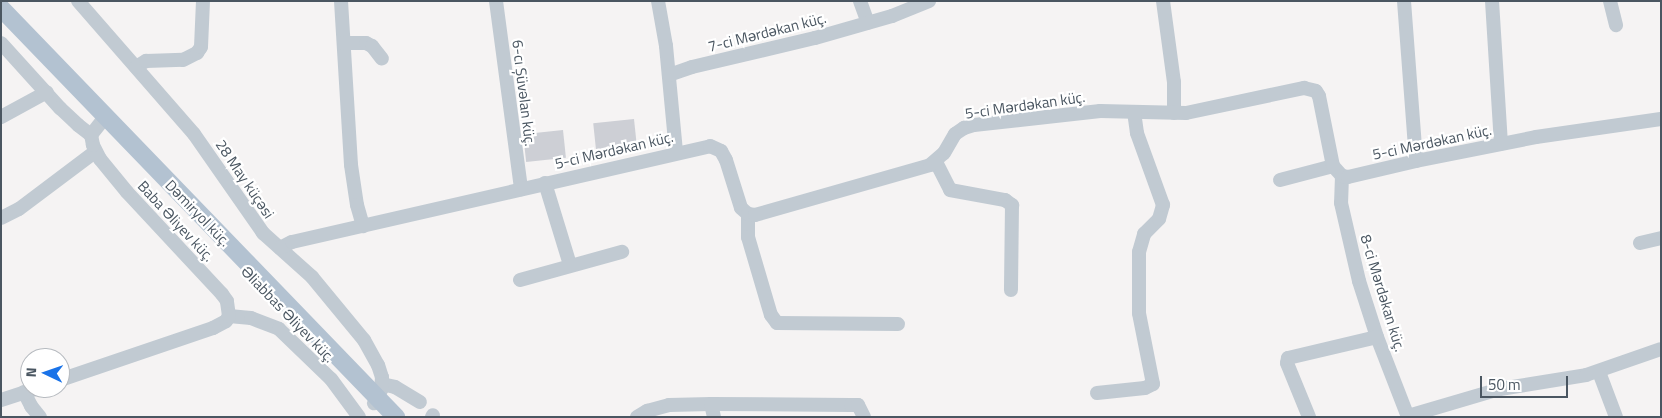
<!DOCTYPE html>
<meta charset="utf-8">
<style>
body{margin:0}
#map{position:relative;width:1662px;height:418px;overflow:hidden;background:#f5f3f3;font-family:"Titillium Web",sans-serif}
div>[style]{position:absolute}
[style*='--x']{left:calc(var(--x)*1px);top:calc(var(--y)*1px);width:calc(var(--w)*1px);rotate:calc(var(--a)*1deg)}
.building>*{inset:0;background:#cdcfd5;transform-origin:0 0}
.minor>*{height:14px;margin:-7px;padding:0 7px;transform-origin:7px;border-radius:7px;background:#c1cad2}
.major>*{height:18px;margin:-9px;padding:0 9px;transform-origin:9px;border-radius:9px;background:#b3c2d1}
span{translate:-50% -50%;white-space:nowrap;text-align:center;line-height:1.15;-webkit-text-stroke:4.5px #fff;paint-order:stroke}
.street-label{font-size:15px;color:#4a5661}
.frame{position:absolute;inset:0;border:2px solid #4a5661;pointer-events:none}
.north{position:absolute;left:20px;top:348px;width:50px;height:50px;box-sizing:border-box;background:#fff;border:1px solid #b7bbc0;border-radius:50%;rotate:273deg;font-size:14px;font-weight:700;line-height:20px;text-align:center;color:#4a5661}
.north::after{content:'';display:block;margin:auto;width:18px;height:22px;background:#1a73e8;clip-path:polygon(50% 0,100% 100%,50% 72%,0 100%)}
.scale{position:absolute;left:1480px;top:376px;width:88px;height:22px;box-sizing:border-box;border:2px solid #4a5661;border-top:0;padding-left:6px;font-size:15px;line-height:18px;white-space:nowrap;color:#4a5661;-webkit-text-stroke:4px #fff;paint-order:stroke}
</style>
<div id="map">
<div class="building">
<i style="left:634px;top:119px;width:28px;height:41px;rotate:84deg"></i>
<i style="left:563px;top:130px;width:28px;height:40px;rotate:84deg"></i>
</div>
<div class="minor">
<i style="--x:78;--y:1;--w:176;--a:48.9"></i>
<i style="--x:194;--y:134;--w:121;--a:55.1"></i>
<i style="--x:263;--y:233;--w:66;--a:41.9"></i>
<i style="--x:312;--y:277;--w:82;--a:50.5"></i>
<i style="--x:364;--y:340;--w:29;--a:61"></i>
<i style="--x:378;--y:365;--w:13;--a:72"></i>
<i style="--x:382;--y:377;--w:13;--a:94"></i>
<i style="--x:381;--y:390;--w:15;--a:118"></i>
<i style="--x:341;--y:1;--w:164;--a:86.5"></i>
<i style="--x:351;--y:165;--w:40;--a:81.5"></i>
<i style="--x:357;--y:205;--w:22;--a:74"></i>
<i style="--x:496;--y:1;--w:190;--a:82.4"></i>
<i style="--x:658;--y:1;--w:46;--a:79.9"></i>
<i style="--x:666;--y:46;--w:106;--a:84.6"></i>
<i style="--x:860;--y:1;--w:23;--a:70"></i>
<i style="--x:1163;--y:1;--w:82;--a:82.3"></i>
<i style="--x:1174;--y:82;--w:31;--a:90"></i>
<i style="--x:1404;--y:1;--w:160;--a:85.7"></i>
<i style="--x:1492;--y:1;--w:143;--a:86.4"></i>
<i style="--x:1610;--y:1;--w:25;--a:76"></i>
<i style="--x:1;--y:43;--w:88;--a:47.8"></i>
<i style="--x:60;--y:108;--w:25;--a:43"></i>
<i style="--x:78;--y:125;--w:16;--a:38"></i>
<i style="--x:344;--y:43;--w:22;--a:0"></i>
<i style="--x:366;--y:43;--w:7;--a:27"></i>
<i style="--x:372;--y:46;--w:16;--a:52"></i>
<i style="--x:136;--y:67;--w:12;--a:-31"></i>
<i style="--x:146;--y:61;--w:37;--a:-2"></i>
<i style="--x:183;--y:60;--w:16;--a:-27"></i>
<i style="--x:197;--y:53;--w:7;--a:-56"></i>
<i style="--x:201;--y:47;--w:46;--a:-87.5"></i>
<i style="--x:669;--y:75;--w:24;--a:-19"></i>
<i style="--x:692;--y:67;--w:126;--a:-13.3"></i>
<i style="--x:815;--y:38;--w:80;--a:-15.9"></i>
<i style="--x:892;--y:16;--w:40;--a:-22"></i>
<i style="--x:1;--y:117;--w:52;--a:-28.5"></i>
<i style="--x:936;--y:162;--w:31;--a:63"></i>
<i style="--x:950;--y:190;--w:56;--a:10.3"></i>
<i style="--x:1005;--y:200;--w:9;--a:36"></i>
<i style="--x:1012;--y:205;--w:85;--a:90.7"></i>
<i style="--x:1342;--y:176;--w:27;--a:92"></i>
<i style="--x:1341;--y:203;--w:80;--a:77"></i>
<i style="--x:1359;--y:281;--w:59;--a:72.2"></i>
<i style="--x:1377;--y:337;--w:86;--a:68.8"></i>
<i style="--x:1280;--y:180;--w:55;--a:-14.8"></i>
<i style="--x:545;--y:183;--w:86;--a:73"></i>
<i style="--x:748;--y:214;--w:23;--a:90"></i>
<i style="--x:748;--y:237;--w:81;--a:73.6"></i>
<i style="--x:771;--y:315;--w:10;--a:53"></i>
<i style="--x:777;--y:323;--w:121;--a:0.5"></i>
<i style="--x:1;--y:218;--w:20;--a:-27"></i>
<i style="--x:19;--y:209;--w:95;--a:-36.9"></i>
<i style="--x:1640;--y:243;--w:22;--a:-13"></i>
<i style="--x:280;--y:248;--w:13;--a:-27"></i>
<i style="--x:292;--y:242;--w:429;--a:-12.9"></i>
<i style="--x:710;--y:146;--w:12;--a:24"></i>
<i style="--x:721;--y:151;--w:10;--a:61"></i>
<i style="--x:726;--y:160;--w:50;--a:72.6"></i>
<i style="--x:741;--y:208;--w:9;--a:41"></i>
<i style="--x:748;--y:214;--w:7;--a:8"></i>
<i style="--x:755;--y:215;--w:182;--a:-15.9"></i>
<i style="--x:930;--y:165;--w:18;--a:-41"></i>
<i style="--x:944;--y:153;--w:22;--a:-60"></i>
<i style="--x:955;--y:134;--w:11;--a:-34"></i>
<i style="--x:964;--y:128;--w:10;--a:-17"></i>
<i style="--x:974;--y:125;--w:127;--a:-6.3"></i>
<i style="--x:1100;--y:111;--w:86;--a:1.3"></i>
<i style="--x:1186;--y:113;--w:121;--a:-12"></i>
<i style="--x:1304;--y:88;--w:12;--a:14"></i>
<i style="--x:1316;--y:91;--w:6;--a:59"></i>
<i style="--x:1319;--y:96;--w:71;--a:78.7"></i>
<i style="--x:1333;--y:166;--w:13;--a:48"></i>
<i style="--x:1342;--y:176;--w:6;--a:9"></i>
<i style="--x:1348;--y:177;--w:70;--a:-13.2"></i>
<i style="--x:1416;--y:161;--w:122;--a:-11.3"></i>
<i style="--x:1536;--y:137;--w:126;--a:-8.2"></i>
<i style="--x:520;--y:280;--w:106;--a:-15.4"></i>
<i style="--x:229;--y:316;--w:22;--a:5"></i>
<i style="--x:251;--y:318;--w:30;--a:21"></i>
<i style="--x:279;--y:329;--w:72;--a:43.9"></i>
<i style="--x:331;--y:379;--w:47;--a:53.6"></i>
<i style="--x:1599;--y:372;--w:48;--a:69.3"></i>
<i style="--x:60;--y:380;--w:162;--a:-18.8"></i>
<i style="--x:213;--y:328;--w:15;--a:-28"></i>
<i style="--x:226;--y:321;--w:6;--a:-59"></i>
<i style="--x:229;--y:316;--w:15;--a:-98"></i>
<i style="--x:227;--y:301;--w:9;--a:-126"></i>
<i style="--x:222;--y:294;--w:139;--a:-133"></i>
<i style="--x:127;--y:192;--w:43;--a:-129.3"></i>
<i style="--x:100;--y:159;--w:16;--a:-117"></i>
<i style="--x:93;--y:145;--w:10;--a:-101"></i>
<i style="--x:91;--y:135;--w:18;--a:-52"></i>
<i style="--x:382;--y:384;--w:13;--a:13"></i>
<i style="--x:395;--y:387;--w:29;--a:31"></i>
<i style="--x:24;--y:392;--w:16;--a:63"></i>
<i style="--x:31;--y:406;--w:14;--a:51"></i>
<i style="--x:1097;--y:393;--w:48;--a:-5.9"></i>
<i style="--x:1145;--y:388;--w:9;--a:-27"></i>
<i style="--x:1153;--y:384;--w:72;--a:-101.2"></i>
<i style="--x:1139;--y:313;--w:61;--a:-90"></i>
<i style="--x:1139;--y:252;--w:19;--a:-74"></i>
<i style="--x:1144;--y:234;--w:21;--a:-45"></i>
<i style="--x:1159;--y:219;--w:15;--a:-74"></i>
<i style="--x:1163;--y:205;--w:77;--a:-109.9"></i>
<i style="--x:1137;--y:133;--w:21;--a:-98"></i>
<i style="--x:1;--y:400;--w:38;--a:-18"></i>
<i style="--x:711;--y:404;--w:13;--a:77"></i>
<i style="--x:1408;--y:416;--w:96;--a:-16.4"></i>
<i style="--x:1500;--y:389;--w:87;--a:-9.2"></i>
<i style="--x:1586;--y:375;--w:79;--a:-19.1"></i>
<i style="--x:432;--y:417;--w:2;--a:-63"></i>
<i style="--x:637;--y:417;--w:12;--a:-31"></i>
<i style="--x:647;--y:411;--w:23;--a:-15"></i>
<i style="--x:669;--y:405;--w:42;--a:-1.4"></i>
<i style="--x:711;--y:404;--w:140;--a:0.4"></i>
<i style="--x:851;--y:405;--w:7;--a:0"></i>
<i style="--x:858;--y:405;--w:13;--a:63"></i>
<i style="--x:1309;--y:417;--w:58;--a:-112.2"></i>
<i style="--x:1287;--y:363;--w:5;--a:-79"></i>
<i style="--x:1288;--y:358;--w:91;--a:-13.3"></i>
</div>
<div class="major">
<i style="--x:1;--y:8;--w:569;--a:46"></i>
</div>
<div class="street-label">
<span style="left:767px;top:32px;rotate:-14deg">7-ci Mərdəkan küç.</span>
<span style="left:524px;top:93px;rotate:83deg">6-cı Şüvəlan küç.</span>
<span style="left:1025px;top:105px;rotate:-8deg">5-ci Mərdəkan küç.</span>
<span style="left:1432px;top:142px;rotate:-12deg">5-ci Mərdəkan küç.</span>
<span style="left:614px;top:150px;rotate:-13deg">5-ci Mərdəkan küç.</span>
<span style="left:245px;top:179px;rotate:56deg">28 May küçəsi</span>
<span style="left:198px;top:213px;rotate:46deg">Dəmiryol küç.</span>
<span style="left:176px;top:221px;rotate:47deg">Baba Əliyev küç.</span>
<span style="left:1383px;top:293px;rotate:73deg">8-ci Mərdəkan küç.</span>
<span style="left:288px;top:314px;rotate:46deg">Əliabbas Əliyev küç.</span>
</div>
<div class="frame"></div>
<div class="north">N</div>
<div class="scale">50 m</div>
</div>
